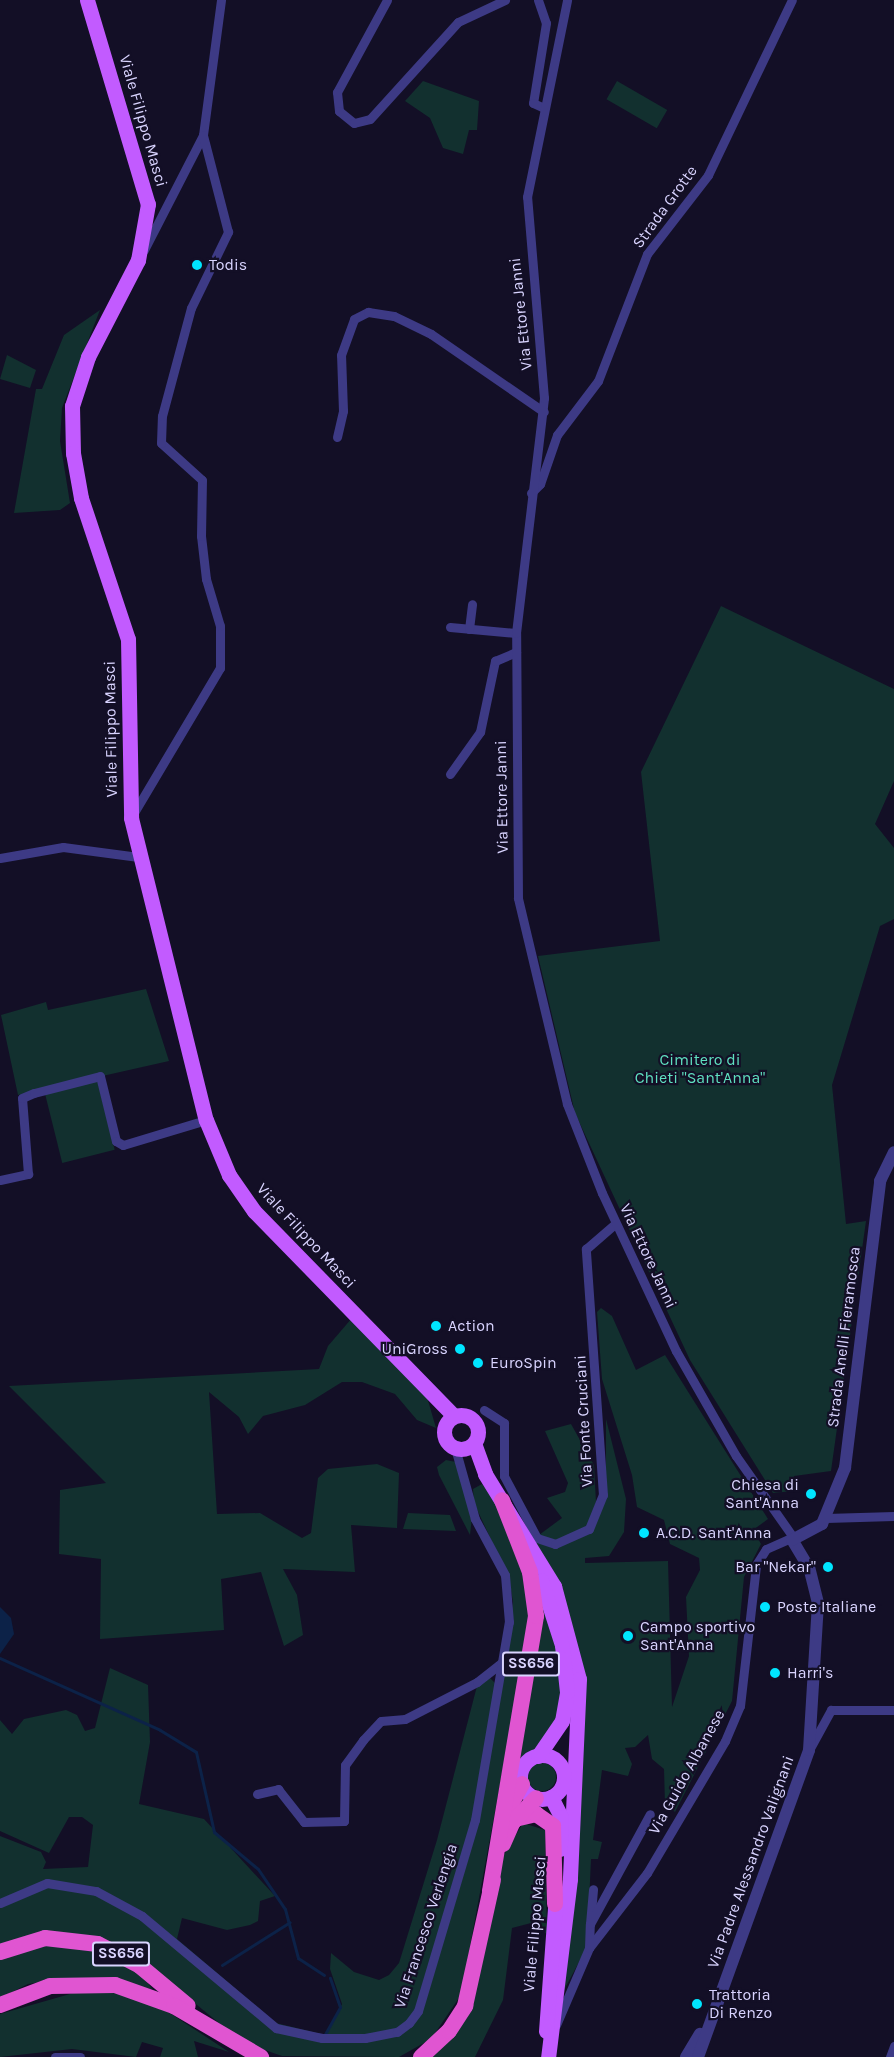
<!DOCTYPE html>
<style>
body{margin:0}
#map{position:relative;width:894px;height:2057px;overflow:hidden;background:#130f26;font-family:Karla,sans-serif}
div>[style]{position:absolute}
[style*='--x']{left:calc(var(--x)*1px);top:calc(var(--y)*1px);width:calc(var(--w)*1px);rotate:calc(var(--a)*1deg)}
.green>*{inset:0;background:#12302f;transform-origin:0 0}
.round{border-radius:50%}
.water>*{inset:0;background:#0c2248}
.stream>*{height:3px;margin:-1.5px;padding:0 1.5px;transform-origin:1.5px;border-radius:1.5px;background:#0c2248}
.minor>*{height:9px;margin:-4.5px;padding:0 4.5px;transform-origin:4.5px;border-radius:4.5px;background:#3d3a85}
.tertiary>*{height:12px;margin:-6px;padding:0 6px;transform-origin:6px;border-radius:6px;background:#3d3a85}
.primary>*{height:15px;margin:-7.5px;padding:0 7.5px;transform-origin:7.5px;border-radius:7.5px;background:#c25bff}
.primary>.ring{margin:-7.5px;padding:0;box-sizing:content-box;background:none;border:15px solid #c25bff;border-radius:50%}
.trunk>*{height:16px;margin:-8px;padding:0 8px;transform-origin:8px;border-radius:8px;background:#e055d1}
.dots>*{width:16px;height:16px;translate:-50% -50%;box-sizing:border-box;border:3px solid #130f26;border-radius:50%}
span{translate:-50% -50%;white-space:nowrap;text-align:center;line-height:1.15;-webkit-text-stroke:4.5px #130f26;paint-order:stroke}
.shield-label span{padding:2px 4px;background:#130f26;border:2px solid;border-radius:4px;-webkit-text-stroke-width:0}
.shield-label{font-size:15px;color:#d9d4ff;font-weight:700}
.street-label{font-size:16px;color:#d9d4ff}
.poi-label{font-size:16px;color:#d9d4ff}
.left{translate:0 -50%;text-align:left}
.right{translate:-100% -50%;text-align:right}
.park-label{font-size:16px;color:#5fe0c0}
</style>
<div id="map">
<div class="green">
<i style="clip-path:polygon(423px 81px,479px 101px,477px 130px,469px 130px,463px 154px,443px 148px,430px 118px,405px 101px)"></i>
<i style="left:617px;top:81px;width:58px;height:21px;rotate:30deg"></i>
<i style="clip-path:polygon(100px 310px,62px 408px,60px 441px,70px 503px,60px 510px,14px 513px,36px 389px,42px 389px,64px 335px)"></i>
<i style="clip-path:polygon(7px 355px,36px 370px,30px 388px,0 379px)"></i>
<i style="clip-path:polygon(721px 606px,894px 689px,894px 781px,875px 824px,894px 848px,894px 919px,880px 926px,832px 1085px,846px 1224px,866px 1221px,831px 1471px,794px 1476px,794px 1491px,773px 1493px,690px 1360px,575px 1113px,538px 956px,660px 941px,641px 772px)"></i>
<i style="clip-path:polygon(146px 989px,169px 1061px,18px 1095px,1px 1015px,46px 1002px,48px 1010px)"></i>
<i style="left:97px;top:1079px;width:73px;height:54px;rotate:76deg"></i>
<i style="clip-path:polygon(601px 1308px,612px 1316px,636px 1370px,665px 1355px,768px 1519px,753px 1530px,761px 1544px,744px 1577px,732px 1701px,675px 1812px,665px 1804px,664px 1769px,652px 1759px,648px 1735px,635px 1747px,625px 1748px,632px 1764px,628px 1776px,602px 1770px,593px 1840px,602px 1842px,598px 1859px,591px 1859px,587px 1947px,563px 1992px,582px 1754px,533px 1538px,543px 1543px,584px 1535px,606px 1494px,606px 1419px,626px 1499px,624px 1532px,609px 1556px,585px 1558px,585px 1563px,668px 1561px,672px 1707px,689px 1656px,686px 1597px,700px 1570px,699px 1558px,670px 1544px,664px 1520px,637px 1507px,632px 1475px,602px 1379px,597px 1312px)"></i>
<i style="clip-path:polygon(352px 1318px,427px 1397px,436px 1428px,417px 1420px,395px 1394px,362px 1382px,342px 1382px,305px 1405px,263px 1416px,248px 1434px,239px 1417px,209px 1392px,217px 1514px,260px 1513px,302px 1538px,311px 1533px,318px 1478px,328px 1469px,377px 1464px,399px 1473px,397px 1528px,351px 1525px,355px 1572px,283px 1569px,297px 1595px,303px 1635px,284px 1646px,261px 1572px,221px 1579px,224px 1630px,100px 1639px,101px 1559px,59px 1554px,60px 1490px,106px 1483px,9px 1386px,319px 1369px,328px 1346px)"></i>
<i style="clip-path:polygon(571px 1424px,594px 1465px,596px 1502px,588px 1526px,556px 1541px,539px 1535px,562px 1518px,547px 1498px,565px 1492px,568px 1483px,545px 1431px)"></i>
<i style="clip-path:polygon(446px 1460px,456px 1462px,472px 1517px,470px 1535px,439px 1475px,437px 1467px)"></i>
<i style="clip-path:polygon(482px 1484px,501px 1507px,533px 1606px,461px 1995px,431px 2039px,399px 2057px,282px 2056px,242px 2042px,157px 1972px,98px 1939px,44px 1933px,0 1946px,0 1836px,41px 1852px,46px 1862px,43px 1869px,88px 1867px,93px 1825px,82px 1817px,69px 1817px,49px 1853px,0 1831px,0 1720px,12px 1734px,24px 1719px,66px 1710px,77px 1715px,85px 1731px,95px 1728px,110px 1668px,148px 1685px,150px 1742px,139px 1804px,204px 1819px,275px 1896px,260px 1901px,258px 1921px,250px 1925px,227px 1930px,182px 1918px,177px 1939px,276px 2023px,325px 2035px,342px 2004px,330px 1969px,331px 1953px,354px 1972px,379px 1980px,389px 1975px,399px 1963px,437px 1840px,477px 1686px,490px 1678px,500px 1688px,513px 1602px,509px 1578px,474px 1503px,473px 1489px)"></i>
<i style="clip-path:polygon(408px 1513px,450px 1515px,456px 1531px,403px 1529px)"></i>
<i style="clip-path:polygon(539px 1597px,555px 1630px,562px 1708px,537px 1750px,518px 1763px)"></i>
<i class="round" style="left:528px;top:1763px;width:28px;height:28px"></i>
<i style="clip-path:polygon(523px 1823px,545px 1830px,547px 1934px,531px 1923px,512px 1928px,503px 2000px,475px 2057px,432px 2057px,467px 2018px,502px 1858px)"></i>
<i style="clip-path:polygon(25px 1944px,94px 1946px,140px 1971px,152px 1989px,68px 1978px,28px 1984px,0 1998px,0 1957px)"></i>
<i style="clip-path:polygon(84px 1990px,144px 1996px,229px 2052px,194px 2041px,198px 2057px,160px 2057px,163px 2048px,142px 2042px,136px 2057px,72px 2049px,0 2057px,0 2014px)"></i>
</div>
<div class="water">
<i style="clip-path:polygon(0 1607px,11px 1618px,14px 1634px,0 1654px)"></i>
</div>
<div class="stream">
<i style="--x:0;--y:1658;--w:175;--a:24.2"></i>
<i style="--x:160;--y:1730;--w:42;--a:31.4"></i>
<i style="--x:196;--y:1752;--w:82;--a:77.3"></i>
<i style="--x:214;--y:1832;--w:57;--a:40.1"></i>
<i style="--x:258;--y:1869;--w:48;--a:56"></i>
<i style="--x:285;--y:1909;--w:51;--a:75.1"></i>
<i style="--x:298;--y:1958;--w:31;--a:33"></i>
<i style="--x:222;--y:1965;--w:80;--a:-32.3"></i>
<i style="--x:324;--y:2036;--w:33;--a:-61"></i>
<i style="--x:340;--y:2007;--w:31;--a:-109"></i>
</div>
<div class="minor">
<i style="--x:387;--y:0;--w:105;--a:118.5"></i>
<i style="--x:337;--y:92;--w:19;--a:84"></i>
<i style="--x:339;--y:111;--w:19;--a:39"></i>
<i style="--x:354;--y:123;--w:16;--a:-14"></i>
<i style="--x:370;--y:119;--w:131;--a:-47.8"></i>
<i style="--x:458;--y:22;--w:52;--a:-25.1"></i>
<i style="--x:538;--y:0;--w:24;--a:71"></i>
<i style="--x:546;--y:23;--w:81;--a:99.2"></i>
<i style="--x:533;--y:103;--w:12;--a:24"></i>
<i style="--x:144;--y:250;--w:129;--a:-62.8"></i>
<i style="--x:203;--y:135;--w:136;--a:-82.4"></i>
<i style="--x:337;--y:437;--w:27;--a:-77"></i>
<i style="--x:343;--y:411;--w:56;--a:-92"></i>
<i style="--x:341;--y:355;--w:38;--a:-70"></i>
<i style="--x:354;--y:319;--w:16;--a:-27"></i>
<i style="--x:368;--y:312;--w:26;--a:9"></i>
<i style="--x:394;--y:316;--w:41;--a:25.9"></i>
<i style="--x:431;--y:334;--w:137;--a:34.6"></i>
<i style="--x:531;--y:493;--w:13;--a:-45"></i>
<i style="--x:540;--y:484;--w:52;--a:-70.9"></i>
<i style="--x:557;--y:435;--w:68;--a:-52.8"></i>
<i style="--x:598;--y:381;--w:136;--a:-68.9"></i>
<i style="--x:647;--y:254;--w:100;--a:-52.3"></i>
<i style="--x:708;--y:175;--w:194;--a:-64.4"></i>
<i style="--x:450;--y:627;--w:66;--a:5.2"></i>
<i style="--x:469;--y:629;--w:25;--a:-83"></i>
<i style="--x:450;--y:774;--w:52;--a:-54.5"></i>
<i style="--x:480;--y:732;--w:73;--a:-78.1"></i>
<i style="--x:495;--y:661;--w:23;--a:-23"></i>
<i style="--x:132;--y:816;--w:172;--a:-59.3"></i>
<i style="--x:220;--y:668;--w:42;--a:-90"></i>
<i style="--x:220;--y:626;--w:49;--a:-106.6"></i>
<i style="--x:206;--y:579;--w:43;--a:-96.6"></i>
<i style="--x:201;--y:536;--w:56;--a:-89"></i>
<i style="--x:202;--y:480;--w:55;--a:-137.9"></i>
<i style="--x:161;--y:443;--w:27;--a:-88"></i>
<i style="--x:162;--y:416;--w:112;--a:-75"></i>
<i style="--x:191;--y:308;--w:85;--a:-64"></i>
<i style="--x:228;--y:232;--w:100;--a:-104.5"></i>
<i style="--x:0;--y:858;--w:64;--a:-9.9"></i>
<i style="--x:63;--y:847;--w:76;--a:7.6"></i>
<i style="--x:0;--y:1180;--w:29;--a:-12"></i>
<i style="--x:28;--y:1174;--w:76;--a:-94.5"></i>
<i style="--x:22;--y:1098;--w:13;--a:-23"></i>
<i style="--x:34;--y:1093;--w:68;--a:-14.4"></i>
<i style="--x:100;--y:1076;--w:67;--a:76.2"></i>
<i style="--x:116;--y:1141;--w:8;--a:30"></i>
<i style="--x:123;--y:1145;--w:87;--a:-16.8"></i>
<i style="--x:484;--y:1410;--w:24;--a:33"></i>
<i style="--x:504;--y:1423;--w:53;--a:90"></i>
<i style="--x:504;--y:1476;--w:70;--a:62"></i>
<i style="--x:537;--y:1538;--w:19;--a:18"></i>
<i style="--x:555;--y:1544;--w:37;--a:-24"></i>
<i style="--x:589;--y:1529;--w:37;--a:-68"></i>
<i style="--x:603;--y:1495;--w:247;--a:-94"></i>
<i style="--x:586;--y:1249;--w:38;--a:-41"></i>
<i style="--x:826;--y:1518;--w:68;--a:-1.7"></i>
<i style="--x:809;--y:1750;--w:46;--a:-61.2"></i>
<i style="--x:831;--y:1710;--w:63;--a:0"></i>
<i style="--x:257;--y:1794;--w:22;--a:-13"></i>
<i style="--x:278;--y:1789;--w:42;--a:51.8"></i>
<i style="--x:304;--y:1822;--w:40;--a:-1.4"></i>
<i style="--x:344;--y:1821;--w:56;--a:-89"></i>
<i style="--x:345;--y:1765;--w:31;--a:-54"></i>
<i style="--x:363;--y:1740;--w:26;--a:-47"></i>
<i style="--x:381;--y:1721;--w:24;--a:-5"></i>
<i style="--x:405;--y:1719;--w:81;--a:-27.2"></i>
<i style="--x:477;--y:1682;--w:31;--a:-38"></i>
<i style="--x:0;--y:1903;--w:51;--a:-23.1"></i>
<i style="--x:47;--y:1883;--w:50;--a:9.3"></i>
<i style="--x:96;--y:1891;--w:52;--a:28.5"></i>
<i style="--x:142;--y:1916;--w:175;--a:39.9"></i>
<i style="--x:276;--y:2028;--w:47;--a:12.3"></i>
<i style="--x:322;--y:2038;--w:43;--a:0"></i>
<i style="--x:365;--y:2038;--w:33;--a:-11"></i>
<i style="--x:397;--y:2032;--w:15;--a:-37"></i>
<i style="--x:409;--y:2023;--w:15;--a:-53"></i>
<i style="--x:418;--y:2011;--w:199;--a:-73.4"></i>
<i style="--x:475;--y:1820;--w:201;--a:-80.3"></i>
<i style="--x:509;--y:1622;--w:47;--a:-94.9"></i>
<i style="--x:505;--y:1575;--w:64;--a:-118.2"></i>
<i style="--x:475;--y:1519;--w:74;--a:-105.7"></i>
<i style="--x:590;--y:1924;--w:35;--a:-85"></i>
<i style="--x:589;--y:1948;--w:24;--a:-88"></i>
<i style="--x:590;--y:1924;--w:125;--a:-61.4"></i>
<i style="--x:556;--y:2025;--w:84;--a:-66.8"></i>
<i style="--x:589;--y:1948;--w:95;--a:-52.3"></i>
<i style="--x:647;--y:1873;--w:153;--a:-59.4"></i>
<i style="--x:725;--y:1741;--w:38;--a:-67"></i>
<i style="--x:740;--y:1706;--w:142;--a:-83.5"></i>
<i style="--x:756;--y:1565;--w:19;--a:-58"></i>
<i style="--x:766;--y:1549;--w:30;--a:-24"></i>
<i style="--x:793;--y:1537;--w:99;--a:-125.1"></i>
<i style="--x:736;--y:1456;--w:121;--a:-119.7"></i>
<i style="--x:676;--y:1351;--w:174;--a:-115.1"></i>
<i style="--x:602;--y:1193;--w:96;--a:-111.5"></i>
<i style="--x:567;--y:1104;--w:212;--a:-103.4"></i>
<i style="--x:518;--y:898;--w:265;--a:-90.4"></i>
<i style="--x:516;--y:633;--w:237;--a:-83.2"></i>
<i style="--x:544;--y:398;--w:202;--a:-94.8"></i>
<i style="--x:527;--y:197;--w:201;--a:-78.5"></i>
<i style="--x:55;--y:2057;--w:25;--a:0"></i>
<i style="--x:890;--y:2057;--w:12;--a:-70"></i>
</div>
<div class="tertiary">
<i style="--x:686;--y:2057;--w:27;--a:-59"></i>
<i style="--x:698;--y:2057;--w:326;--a:-70.1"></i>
<i style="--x:809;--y:1750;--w:147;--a:-86.5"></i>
<i style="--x:818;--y:1603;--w:36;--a:-104"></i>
<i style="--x:809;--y:1568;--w:33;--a:-121"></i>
<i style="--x:792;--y:1540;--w:34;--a:-28"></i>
<i style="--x:822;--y:1524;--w:61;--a:-67.7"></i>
<i style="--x:845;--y:1468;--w:289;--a:-83"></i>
<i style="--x:880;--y:1181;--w:32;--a:-64"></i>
</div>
<div class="primary">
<i style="--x:87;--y:0;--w:213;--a:73.4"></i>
<i style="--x:148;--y:204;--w:57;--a:100.1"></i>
<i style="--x:138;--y:260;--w:109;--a:117.3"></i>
<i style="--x:88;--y:357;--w:52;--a:108.1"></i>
<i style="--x:72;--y:406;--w:47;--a:88.8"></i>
<i style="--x:73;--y:453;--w:46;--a:79.9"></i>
<i style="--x:81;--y:498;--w:149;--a:71.6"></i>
<i style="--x:128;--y:639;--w:179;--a:89"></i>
<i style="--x:131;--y:818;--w:311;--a:76.1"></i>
<i style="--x:206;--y:1120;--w:60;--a:67.3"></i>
<i style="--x:229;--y:1175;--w:44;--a:55.2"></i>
<i style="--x:254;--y:1211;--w:286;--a:45.7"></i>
<i class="ring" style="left:444px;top:1415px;width:19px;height:19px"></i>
<i style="--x:474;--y:1443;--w:33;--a:70"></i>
<i style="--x:485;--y:1474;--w:132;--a:58.4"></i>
<i style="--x:554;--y:1586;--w:96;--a:75"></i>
<i style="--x:579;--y:1679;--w:200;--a:92.6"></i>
<i style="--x:570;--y:1879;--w:179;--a:97"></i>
<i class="ring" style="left:520px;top:1755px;width:29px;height:29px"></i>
<i style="--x:538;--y:1756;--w:42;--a:-55.6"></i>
<i style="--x:562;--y:1721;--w:29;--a:-80"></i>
<i style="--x:567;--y:1692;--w:47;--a:-96.1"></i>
<i style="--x:562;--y:1645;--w:68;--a:-107.9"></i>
<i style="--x:551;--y:1797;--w:22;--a:63"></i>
<i style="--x:561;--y:1817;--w:32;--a:92"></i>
<i style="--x:546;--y:2031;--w:137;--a:-85.8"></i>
</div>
<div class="trunk">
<i style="--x:506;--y:1813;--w:33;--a:-61"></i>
<i style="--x:515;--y:1819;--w:22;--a:-13"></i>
<i style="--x:536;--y:1814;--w:21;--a:35"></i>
<i style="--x:553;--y:1826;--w:78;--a:88.5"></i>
<i style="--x:503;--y:1844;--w:24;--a:-66"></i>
<i style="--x:513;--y:1822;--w:33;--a:-46"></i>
<i style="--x:490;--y:1891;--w:279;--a:-80.5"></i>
<i style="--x:536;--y:1616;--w:44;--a:-97.8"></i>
<i style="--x:530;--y:1572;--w:77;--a:-111.3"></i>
<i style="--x:0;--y:1952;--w:47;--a:-17.3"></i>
<i style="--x:45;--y:1938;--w:53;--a:6.5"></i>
<i style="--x:98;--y:1944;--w:47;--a:27.6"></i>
<i style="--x:140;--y:1966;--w:62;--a:39.8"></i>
<i style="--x:0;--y:2005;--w:53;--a:-20.8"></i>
<i style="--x:50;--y:1986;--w:65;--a:-0.9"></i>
<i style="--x:115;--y:1985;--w:63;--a:19.6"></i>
<i style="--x:174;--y:2006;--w:101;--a:30.4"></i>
<i style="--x:421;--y:2057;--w:38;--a:-43"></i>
<i style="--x:449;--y:2031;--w:30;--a:-57"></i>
<i style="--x:465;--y:2006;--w:129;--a:-77.5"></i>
</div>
<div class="dots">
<i style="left:197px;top:265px;background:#00e5ff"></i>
<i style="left:436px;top:1326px;background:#00e5ff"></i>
<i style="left:460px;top:1349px;background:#00e5ff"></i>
<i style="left:478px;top:1363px;background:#00e5ff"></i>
<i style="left:811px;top:1494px;background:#00e5ff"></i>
<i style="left:644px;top:1533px;background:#00e5ff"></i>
<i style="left:828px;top:1567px;background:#00e5ff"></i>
<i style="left:765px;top:1607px;background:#00e5ff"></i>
<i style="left:628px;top:1636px;background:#00e5ff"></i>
<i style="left:775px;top:1673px;background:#00e5ff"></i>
<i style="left:697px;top:2004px;background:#00e5ff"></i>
</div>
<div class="shield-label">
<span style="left:531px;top:1664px">SS656</span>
<span style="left:121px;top:1954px">SS656</span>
</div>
<div class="street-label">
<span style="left:143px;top:121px;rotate:74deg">Viale Filippo Masci</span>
<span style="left:665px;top:207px;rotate:-54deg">Strada Grotte</span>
<span style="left:521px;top:314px;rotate:-96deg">Via Ettore Janni</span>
<span style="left:111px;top:729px;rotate:-91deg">Viale Filippo Masci</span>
<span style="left:502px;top:797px;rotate:-91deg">Via Ettore Janni</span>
<span style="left:306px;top:1236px;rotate:47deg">Viale Filippo Masci</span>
<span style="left:648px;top:1256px;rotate:65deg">Via Ettore Janni</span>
<span style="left:844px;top:1337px;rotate:-83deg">Strada Anelli Fieramosca</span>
<span style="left:584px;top:1421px;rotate:-93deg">Via Fonte Cruciani</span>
<span style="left:687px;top:1772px;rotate:-61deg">Via Guido Albanese</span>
<span style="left:751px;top:1862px;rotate:-70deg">Via Padre Alessandro Valignani</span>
<span style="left:535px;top:1924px;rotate:-85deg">Viale Filippo Masci</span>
<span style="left:426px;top:1926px;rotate:-72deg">Via Francesco Verlengia</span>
</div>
<div class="poi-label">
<span class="left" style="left:209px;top:265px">Todis</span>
<span class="left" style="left:448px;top:1326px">Action</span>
<span class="right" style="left:448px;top:1349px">UniGross</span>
<span class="left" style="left:490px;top:1363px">EuroSpin</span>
<span class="right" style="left:799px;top:1494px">Chiesa di<br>Sant'Anna</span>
<span class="left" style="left:656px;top:1533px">A.C.D. Sant'Anna</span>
<span class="right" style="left:816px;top:1567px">Bar "Nekar"</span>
<span class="left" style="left:777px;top:1607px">Poste Italiane</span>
<span class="left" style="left:640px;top:1636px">Campo sportivo<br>Sant'Anna</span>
<span class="left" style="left:787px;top:1673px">Harri's</span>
<span class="left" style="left:709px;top:2004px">Trattoria<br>Di Renzo</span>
</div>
<div class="park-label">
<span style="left:700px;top:1069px">Cimitero di<br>Chieti "Sant'Anna"</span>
</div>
</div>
